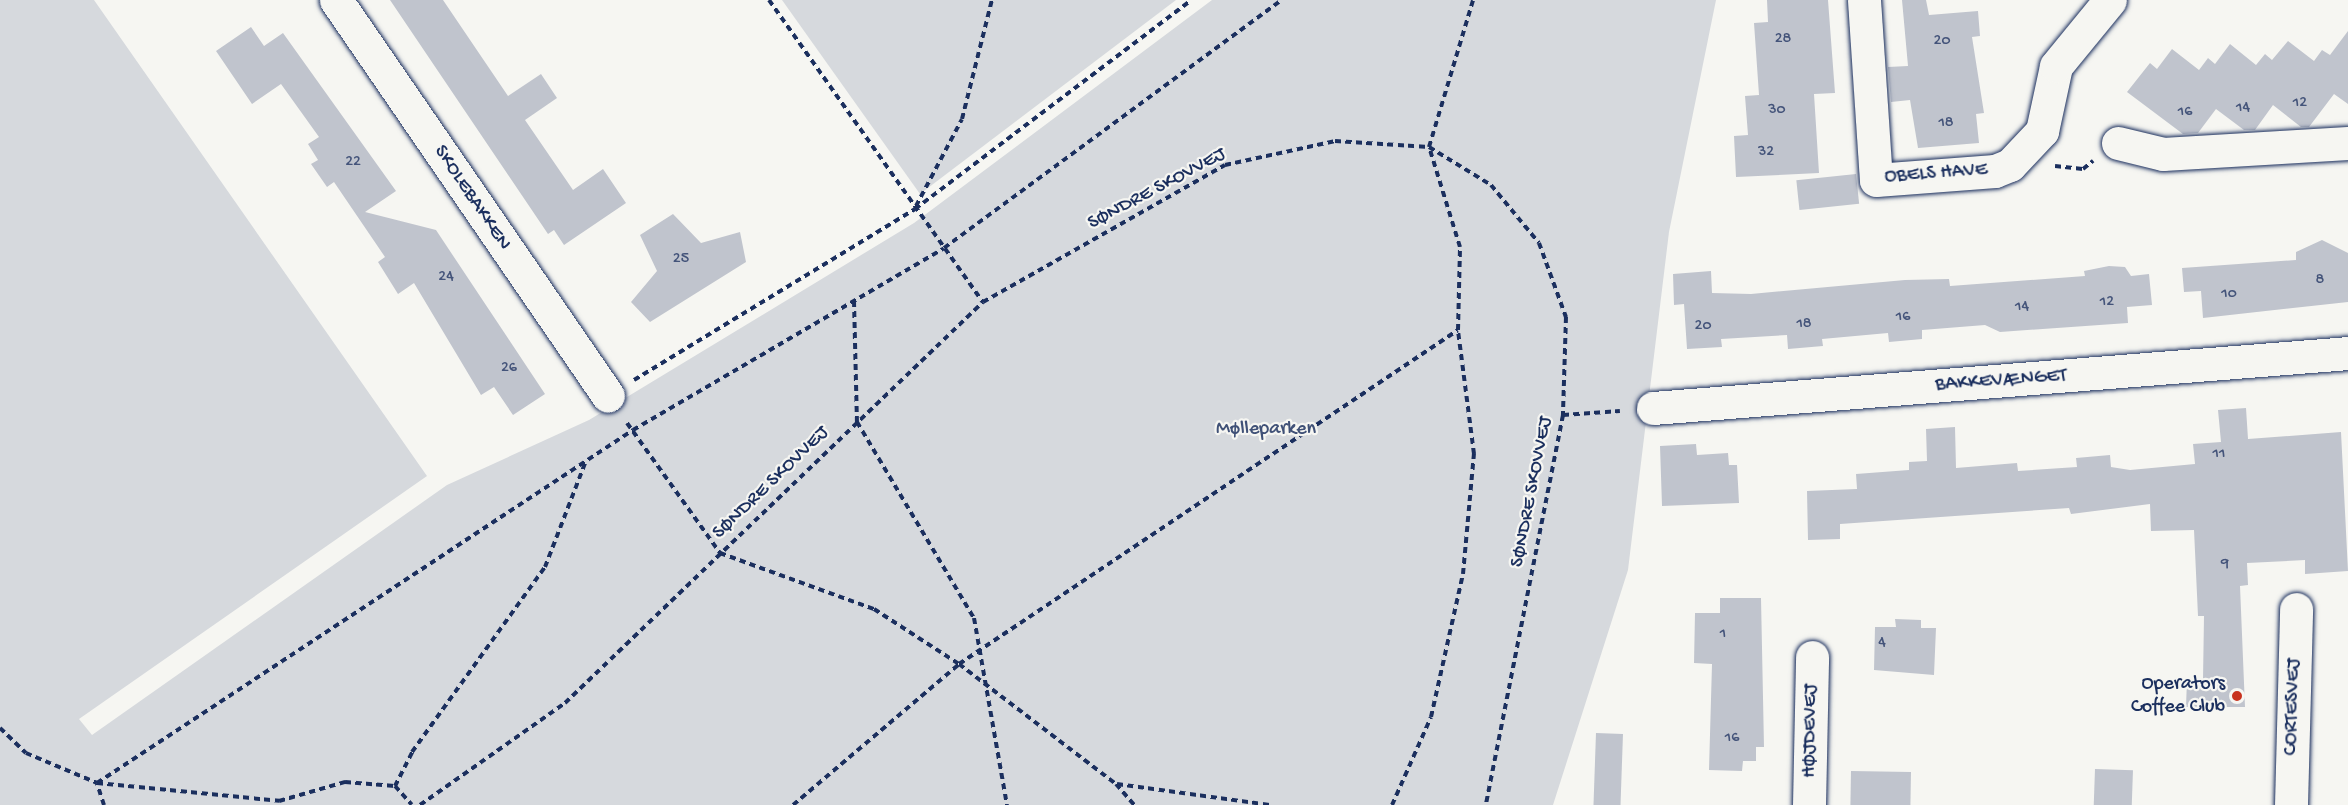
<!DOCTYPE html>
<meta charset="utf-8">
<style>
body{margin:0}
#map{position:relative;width:2348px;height:805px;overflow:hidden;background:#f6f6f2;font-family:"Gochi Hand",sans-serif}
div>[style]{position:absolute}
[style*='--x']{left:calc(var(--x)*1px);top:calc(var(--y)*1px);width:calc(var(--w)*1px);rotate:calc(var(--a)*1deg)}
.green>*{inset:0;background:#d6d9dd}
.building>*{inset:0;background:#c0c4cd;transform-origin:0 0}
.path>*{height:4px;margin-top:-2px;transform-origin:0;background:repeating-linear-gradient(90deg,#1b2f5e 0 6px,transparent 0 10.5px)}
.roads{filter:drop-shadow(0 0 2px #1b2f5e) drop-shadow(0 0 2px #1b2f5e)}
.minor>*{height:33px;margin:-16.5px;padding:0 16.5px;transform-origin:16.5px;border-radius:16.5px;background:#f6f6f2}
.dots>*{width:16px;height:16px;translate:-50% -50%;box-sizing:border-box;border:3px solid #f6f6f2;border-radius:50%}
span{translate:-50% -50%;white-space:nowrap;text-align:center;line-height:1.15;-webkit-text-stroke:4.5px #f6f6f2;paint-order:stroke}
.number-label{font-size:16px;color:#44547a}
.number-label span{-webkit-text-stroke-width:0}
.street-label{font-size:20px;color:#1b2f5e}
.park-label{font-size:20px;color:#405177}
.poi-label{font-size:20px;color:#1b2f5e}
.right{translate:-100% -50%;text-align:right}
</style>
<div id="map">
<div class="green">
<i style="clip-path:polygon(0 0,94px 0,427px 476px,79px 719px,92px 735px,447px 485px,589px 420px,914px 223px,1212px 0,1716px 0,1669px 232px,1628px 570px,1553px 805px,0 805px)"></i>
<i style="clip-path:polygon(782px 0,1176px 0,920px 194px)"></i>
</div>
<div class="building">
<i style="clip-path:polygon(390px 0,443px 0,508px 96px,541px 74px,557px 98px,525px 120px,573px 190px,603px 169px,626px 203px,564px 245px,554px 230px,548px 234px)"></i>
<i style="clip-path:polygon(1767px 0,1828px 0,1835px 93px,1814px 94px,1819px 173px,1736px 177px,1734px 136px,1748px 135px,1745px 96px,1759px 95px,1754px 23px,1768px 22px)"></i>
<i style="clip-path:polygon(1902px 0,1926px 0,1929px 15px,1978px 11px,1980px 36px,1972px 37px,1984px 113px,1976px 114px,1979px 143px,1918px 148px,1910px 100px,1891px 102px,1888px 67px,1908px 66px)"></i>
<i style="clip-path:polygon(251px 27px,264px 46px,283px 33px,396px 191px,365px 212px,436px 230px,545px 394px,513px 415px,494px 387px,481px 395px,414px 283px,398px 294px,378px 262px,385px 257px,334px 182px,327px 187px,311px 164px,318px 160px,308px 144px,319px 137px,281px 84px,252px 104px,216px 51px)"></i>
<i style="clip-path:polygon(2348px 31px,2348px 104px,2334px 94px,2309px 127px,2301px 127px,2273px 105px,2255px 130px,2244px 130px,2216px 109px,2198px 133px,2183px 134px,2127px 92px,2150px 63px,2157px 69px,2172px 49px,2199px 70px,2208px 58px,2215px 64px,2230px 44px,2256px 65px,2265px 54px,2272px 60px,2288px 41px,2314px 61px,2322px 50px,2330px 55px)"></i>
<i style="left:1856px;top:174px;width:30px;height:60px;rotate:84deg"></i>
<i style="clip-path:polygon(673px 214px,701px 243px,740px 232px,746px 262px,650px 322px,631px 302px,657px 271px,640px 235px)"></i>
<i style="clip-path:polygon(2322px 240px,2348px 253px,2348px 302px,2203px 318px,2201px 291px,2184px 292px,2182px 268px,2296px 260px,2296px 252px)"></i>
<i style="clip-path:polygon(2109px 266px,2125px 267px,2131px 276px,2149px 274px,2152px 305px,2127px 307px,2128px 323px,2000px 332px,1985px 325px,1922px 330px,1922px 339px,1889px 342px,1888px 333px,1822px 339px,1823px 346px,1788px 349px,1787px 335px,1721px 339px,1722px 347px,1687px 349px,1684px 304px,1674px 305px,1673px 274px,1711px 271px,1712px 293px,1751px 294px,1905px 280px,1949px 279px,1950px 286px,2085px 276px,2084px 271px)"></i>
<i style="clip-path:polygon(2246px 408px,2248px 439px,2341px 432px,2348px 571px,2305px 574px,2305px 560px,2247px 563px,2248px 585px,2240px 586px,2245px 707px,2186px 707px,2187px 679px,2203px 679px,2204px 616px,2198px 616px,2194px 530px,2151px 531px,2150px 504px,2071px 514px,2069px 508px,1840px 524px,1840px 539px,1808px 540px,1807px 491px,1857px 489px,1856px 474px,1909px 470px,1909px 462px,1927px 461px,1926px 429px,1955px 427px,1956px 468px,2017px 463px,2018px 471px,2077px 467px,2076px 458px,2110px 455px,2111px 467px,2130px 470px,2195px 464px,2193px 444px,2221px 442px,2218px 410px)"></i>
<i style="clip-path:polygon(1696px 444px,1697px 455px,1728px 453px,1729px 465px,1737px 465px,1739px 503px,1662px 506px,1660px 446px)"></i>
<i style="clip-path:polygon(1720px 598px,1761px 598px,1764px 747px,1756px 747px,1756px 761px,1743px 761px,1742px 771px,1709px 770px,1712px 664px,1694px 663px,1695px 613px,1720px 613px)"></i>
<i style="clip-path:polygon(1895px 619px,1921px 620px,1921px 628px,1936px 628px,1934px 675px,1874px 670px,1875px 627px,1896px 627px)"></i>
<i style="left:1596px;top:733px;width:27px;height:72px;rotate:2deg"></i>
<i style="left:2095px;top:769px;width:38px;height:36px;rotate:2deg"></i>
<i style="left:1851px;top:771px;width:60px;height:34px;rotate:1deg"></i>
</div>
<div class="path">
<i style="--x:769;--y:0;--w:370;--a:54.7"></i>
<i style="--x:2055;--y:166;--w:28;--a:6"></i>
<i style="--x:2083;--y:169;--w:13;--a:-39"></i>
<i style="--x:916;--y:206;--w:98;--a:-62.1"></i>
<i style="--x:962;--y:119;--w:123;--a:-75.9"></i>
<i style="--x:854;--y:301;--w:121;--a:88.6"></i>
<i style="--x:857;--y:422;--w:228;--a:59.2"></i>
<i style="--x:974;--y:618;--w:190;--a:80"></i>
<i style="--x:634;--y:380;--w:329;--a:-31.3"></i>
<i style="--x:915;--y:209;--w:346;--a:-37.1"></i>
<i style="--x:1563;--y:415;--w:57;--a:-4"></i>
<i style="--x:627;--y:423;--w:160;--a:54.4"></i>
<i style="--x:720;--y:553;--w:164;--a:20"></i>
<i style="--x:874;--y:609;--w:101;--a:32.9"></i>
<i style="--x:959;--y:664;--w:198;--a:37.4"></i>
<i style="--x:1116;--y:784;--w:28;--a:49"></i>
<i style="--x:0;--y:728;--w:36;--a:44"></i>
<i style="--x:26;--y:753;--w:77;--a:22.9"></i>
<i style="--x:97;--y:783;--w:183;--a:5.6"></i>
<i style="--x:279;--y:801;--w:69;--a:-16.1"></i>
<i style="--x:345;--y:782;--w:50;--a:4.6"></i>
<i style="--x:395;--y:786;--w:25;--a:48"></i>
<i style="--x:1117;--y:784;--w:154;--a:7.8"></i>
<i style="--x:395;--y:786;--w:38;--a:-63"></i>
<i style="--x:412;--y:752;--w:228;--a:-54.3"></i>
<i style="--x:545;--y:567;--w:114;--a:-68.9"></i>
<i style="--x:104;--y:805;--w:23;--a:-108"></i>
<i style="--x:97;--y:783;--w:642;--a:-33.37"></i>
<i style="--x:633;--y:430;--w:360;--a:-30.3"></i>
<i style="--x:944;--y:248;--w:419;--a:-36.3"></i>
<i style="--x:420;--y:805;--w:177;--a:-35.1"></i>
<i style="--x:565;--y:703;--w:579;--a:-43.81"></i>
<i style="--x:983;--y:302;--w:278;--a:-29.5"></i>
<i style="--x:1225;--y:165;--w:113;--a:-12.3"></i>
<i style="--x:1335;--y:141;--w:94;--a:3.7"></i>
<i style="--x:1429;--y:147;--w:73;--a:31.5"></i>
<i style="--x:1491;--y:185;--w:75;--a:50.4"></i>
<i style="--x:1539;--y:243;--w:79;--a:70"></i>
<i style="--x:1566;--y:317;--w:98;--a:91.8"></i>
<i style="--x:1563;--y:415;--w:398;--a:101.2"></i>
<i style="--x:793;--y:805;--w:218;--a:-40.3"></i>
<i style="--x:959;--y:664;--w:600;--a:-33.8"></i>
<i style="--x:1392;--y:805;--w:96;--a:-66.1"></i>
<i style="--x:1431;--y:717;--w:147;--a:-77.4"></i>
<i style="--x:1463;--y:574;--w:121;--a:-84.8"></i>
<i style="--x:1474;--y:454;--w:125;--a:-97.4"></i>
<i style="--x:1458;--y:330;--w:83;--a:-88.6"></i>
<i style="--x:1460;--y:247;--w:105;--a:-107.2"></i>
<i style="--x:1429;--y:147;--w:153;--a:-73.3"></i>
</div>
<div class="roads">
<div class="minor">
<i style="--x:336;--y:0;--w:480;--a:55.5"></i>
<i style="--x:1864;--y:0;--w:180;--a:86.2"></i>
<i style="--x:1876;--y:180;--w:119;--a:-4.3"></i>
<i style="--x:1995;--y:171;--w:16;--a:-22"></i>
<i style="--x:2010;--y:165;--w:47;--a:-46.7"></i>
<i style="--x:2042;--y:131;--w:66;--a:-77.8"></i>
<i style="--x:2056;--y:66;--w:85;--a:-50.7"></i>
<i style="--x:2118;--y:143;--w:46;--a:13.7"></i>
<i style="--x:2163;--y:154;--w:185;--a:-3.4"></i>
<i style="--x:1653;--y:408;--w:697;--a:-4.52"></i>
<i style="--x:1809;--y:805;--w:148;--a:-88.8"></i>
<i style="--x:2291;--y:805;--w:196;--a:-88.5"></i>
</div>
</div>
<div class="dots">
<i style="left:2237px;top:696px;background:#c8321e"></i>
</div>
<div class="number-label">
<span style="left:1783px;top:40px">28</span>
<span style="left:1942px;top:42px">20</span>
<span style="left:2300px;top:104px">12</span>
<span style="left:2243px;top:109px">14</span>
<span style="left:1777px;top:111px">30</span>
<span style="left:2185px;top:113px">16</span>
<span style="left:1946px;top:124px">18</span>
<span style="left:1766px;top:153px">32</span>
<span style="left:353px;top:163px">22</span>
<span style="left:681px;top:260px">25</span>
<span style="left:446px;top:278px">24</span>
<span style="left:2320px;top:281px">8</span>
<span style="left:2229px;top:295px">10</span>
<span style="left:2107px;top:303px">12</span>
<span style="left:2022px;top:308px">14</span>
<span style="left:1903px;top:318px">16</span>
<span style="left:1804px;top:325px">18</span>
<span style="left:1703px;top:327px">20</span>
<span style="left:509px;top:369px">26</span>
<span style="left:2219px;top:455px">11</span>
<span style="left:2225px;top:565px">9</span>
<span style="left:1723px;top:635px">1</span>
<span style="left:1882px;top:644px">4</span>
<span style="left:1732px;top:739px">16</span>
</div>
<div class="street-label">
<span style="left:1936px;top:174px;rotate:-4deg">OBELS HAVE</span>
<span style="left:1157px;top:189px;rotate:-28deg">SØNDRE SKOVVEJ</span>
<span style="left:472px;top:198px;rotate:56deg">SKOLEBAKKEN</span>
<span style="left:2001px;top:381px;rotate:-4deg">BAKKEVÆNGET</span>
<span style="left:771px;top:483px;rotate:-44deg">SØNDRE SKOVVEJ</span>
<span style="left:1532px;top:492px;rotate:-79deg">SØNDRE SKOVVEJ</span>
<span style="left:2293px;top:707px;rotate:-88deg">CORTESVEJ</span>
<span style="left:1811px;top:731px;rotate:-89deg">HØJDEVEJ</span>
</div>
<div class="park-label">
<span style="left:1266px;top:429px">Mølleparken</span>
</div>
<div class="poi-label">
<span class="right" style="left:2225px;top:696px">Operators<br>Coffee Club</span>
</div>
</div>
